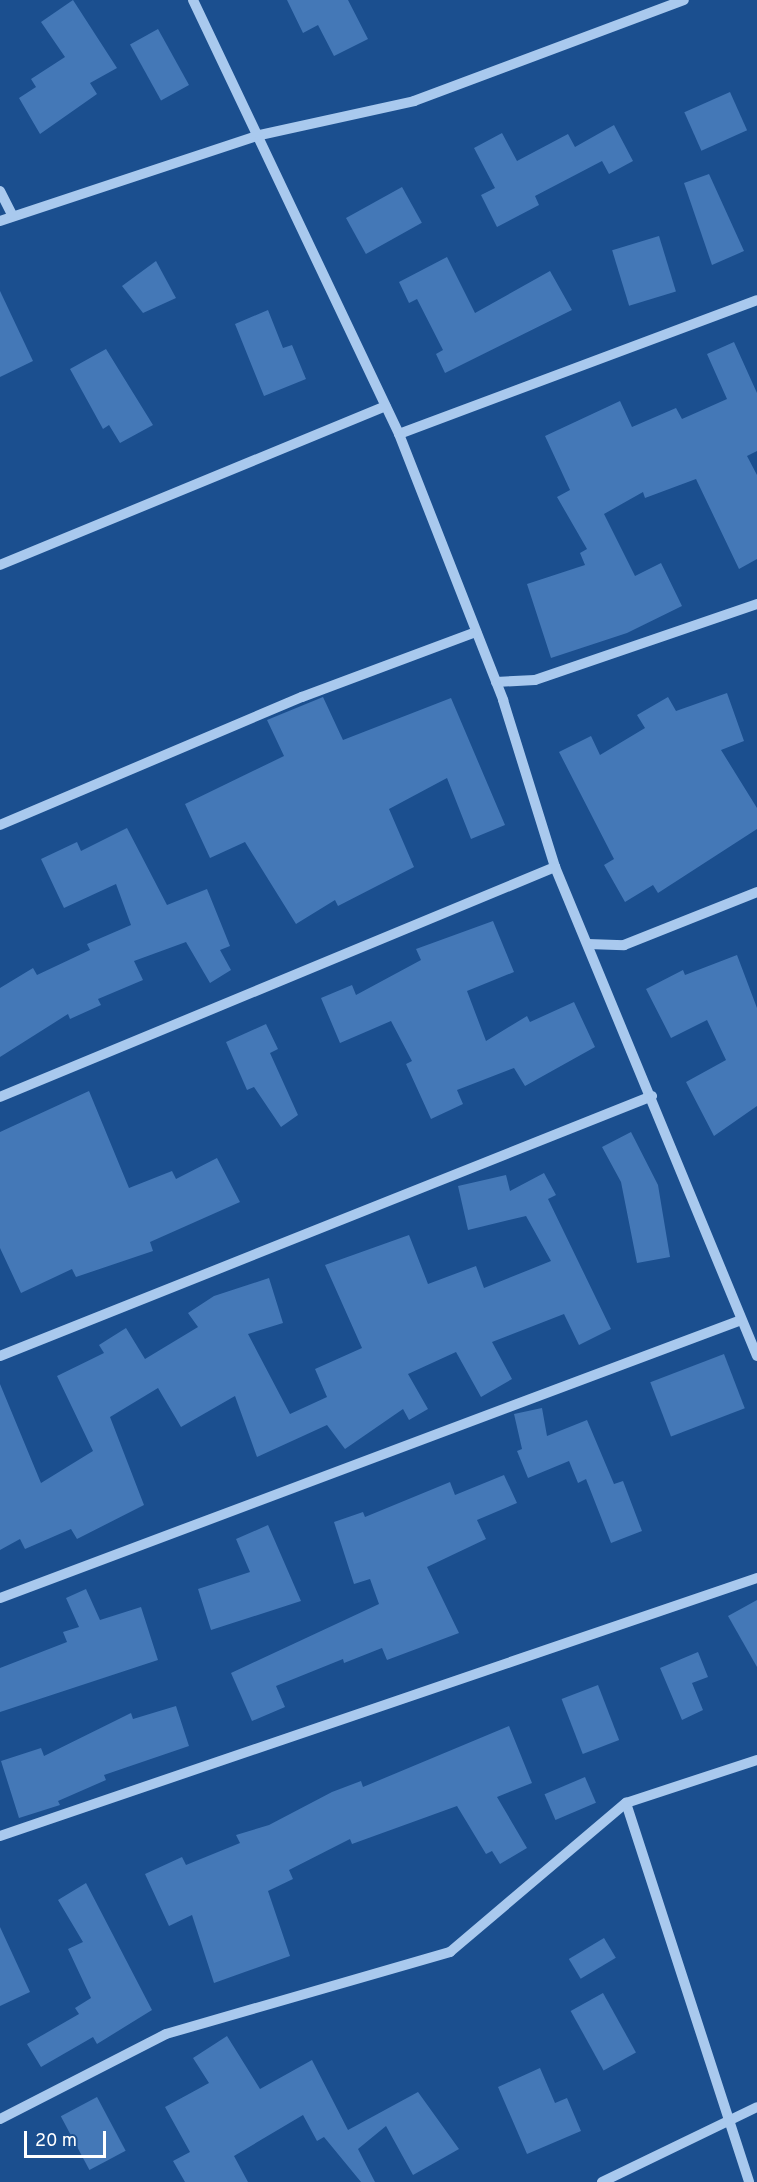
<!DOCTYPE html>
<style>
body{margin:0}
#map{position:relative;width:757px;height:2182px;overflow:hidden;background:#1b4f8f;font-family:Overpass,sans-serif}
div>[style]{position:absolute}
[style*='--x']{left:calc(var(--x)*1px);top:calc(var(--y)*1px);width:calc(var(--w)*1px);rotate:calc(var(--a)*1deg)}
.building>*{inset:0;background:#4478b7;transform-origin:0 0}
.minor>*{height:10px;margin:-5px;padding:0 5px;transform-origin:5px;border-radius:5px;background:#a9c9ee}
span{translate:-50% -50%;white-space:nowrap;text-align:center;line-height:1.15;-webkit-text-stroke:4.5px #1b4f8f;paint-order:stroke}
.scale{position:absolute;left:24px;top:2131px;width:82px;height:27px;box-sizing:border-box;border:3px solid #fff;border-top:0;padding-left:8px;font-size:18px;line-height:21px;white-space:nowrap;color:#fff;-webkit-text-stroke:4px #1b4f8f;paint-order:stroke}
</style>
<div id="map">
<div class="building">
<i style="clip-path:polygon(73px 0,117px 68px,90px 83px,97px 94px,40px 134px,19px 98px,36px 87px,31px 79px,65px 57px,41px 22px)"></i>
<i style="clip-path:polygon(287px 0,348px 0,368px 39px,334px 56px,318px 25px,303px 33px)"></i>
<i style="left:158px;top:29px;width:64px;height:32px;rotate:61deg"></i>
<i style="left:730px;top:92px;width:42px;height:50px;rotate:66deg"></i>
<i style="clip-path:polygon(614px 125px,633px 161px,609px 174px,602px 161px,535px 196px,539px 205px,497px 227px,481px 195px,495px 188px,474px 148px,502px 133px,517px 161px,568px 134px,575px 147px)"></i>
<i style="clip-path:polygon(709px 174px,744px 251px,712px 265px,684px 183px)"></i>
<i style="left:402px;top:187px;width:41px;height:64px;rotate:61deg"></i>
<i style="left:659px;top:236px;width:58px;height:49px;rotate:73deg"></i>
<i style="clip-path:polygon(447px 257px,475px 313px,550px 271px,572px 310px,445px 373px,436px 354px,443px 350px,417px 299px,409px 303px,399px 282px)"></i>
<i style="clip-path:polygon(156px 261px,176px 298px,143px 313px,122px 286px)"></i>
<i style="clip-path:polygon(0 291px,33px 361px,0 377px)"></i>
<i style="clip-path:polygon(268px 310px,283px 348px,292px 345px,306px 379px,264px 396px,235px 324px)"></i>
<i style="clip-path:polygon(734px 342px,757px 393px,757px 451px,747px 456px,757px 475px,757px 559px,739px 569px,696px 479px,645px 498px,643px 492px,604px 514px,635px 576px,661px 563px,682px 606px,627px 633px,551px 658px,527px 584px,585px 565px,580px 553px,587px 549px,557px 497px,570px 490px,545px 436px,620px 401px,632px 427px,676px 408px,682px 419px,727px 399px,707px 354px)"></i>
<i style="clip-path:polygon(106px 349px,153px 425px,120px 443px,109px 425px,103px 429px,70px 369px)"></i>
<i style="clip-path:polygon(727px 693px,744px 741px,721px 750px,757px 808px,757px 829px,658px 893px,653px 885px,625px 902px,604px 865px,614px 859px,559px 752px,591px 736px,600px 755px,645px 728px,637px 715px,668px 697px,676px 711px)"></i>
<i style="clip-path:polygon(323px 697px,343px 740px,451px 698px,505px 825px,471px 839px,447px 778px,389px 809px,414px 867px,338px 906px,335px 900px,296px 924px,245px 842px,210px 858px,185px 804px,284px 756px,267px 720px)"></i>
<i style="clip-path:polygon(127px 828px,167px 905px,207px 889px,230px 946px,220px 950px,231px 970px,210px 983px,186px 942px,134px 961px,143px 980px,98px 999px,101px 1005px,70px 1019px,68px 1014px,0 1057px,0 988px,33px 968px,37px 975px,90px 950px,87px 944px,131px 925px,116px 884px,64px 908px,41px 859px,77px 842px,81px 851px)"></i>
<i style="clip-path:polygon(493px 921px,514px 972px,467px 991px,486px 1041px,527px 1016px,530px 1022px,574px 1002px,595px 1047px,525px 1086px,514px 1068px,457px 1090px,463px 1104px,431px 1119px,406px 1064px,412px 1061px,391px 1021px,340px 1043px,321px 998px,352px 985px,356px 995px,421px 960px,416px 949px)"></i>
<i style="clip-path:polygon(737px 955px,757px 1008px,757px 1106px,714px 1136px,686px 1082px,726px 1060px,707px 1020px,671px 1038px,646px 989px,683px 970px,685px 975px)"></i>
<i style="clip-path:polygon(266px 1024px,278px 1049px,270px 1053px,298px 1115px,281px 1127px,254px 1087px,247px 1090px,226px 1042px)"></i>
<i style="clip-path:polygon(89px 1091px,129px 1188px,172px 1171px,176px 1179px,217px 1158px,240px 1202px,150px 1242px,153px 1251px,76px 1277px,72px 1269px,21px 1293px,0 1248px,0 1132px)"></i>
<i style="clip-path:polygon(631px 1132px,658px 1185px,670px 1257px,637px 1263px,621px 1182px,602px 1147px)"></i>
<i style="clip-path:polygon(544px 1173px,556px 1195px,548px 1199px,611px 1329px,579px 1345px,564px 1314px,492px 1342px,512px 1379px,481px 1397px,456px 1352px,408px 1374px,428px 1409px,409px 1420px,403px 1409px,345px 1449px,327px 1425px,257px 1457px,235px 1396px,181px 1427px,158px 1388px,110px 1417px,144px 1505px,77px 1539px,71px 1529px,25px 1549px,20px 1539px,0 1550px,0 1384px,41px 1483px,93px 1451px,57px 1376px,104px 1353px,99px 1345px,126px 1328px,145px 1359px,198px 1327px,188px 1313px,214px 1296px,269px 1278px,283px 1323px,248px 1334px,290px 1414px,327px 1397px,315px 1369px,362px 1348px,325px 1265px,409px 1235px,428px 1284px,476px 1266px,484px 1288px,551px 1261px,526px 1216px,468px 1230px,458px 1186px,506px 1175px,510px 1191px)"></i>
<i style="left:724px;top:1354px;width:58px;height:79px;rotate:69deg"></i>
<i style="clip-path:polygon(542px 1408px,547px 1436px,587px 1420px,614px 1484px,623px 1481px,642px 1531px,611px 1543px,586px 1479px,578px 1483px,569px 1461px,528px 1478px,517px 1451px,522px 1449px,514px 1414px)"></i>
<i style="clip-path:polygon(504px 1475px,517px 1503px,477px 1520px,486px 1539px,427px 1567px,459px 1633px,387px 1660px,382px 1648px,344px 1663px,343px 1659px,276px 1686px,285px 1707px,252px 1721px,231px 1673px,379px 1604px,370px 1579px,354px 1584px,334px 1522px,363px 1512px,365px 1517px,450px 1482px,455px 1495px)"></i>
<i style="clip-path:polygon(268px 1525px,301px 1601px,211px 1630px,198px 1589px,250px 1572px,236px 1539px)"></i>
<i style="clip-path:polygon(86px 1589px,100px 1620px,141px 1607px,158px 1660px,0 1712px,0 1668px,67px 1642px,63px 1632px,79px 1627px,66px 1598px)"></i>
<i style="clip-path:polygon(757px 1600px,757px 1667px,728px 1616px)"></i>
<i style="clip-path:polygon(698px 1652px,708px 1677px,692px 1683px,703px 1710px,682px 1720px,660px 1668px)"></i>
<i style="left:598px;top:1685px;width:59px;height:39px;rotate:69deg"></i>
<i style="clip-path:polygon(176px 1706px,189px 1746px,104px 1775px,106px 1780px,58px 1801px,60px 1805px,19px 1818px,1px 1761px,41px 1748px,44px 1756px,131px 1713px,133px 1719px)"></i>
<i style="clip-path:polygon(509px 1726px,532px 1783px,497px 1797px,527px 1848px,500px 1864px,492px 1851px,486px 1854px,457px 1806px,352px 1844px,350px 1839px,289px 1870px,293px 1879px,268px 1891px,290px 1956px,214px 1983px,192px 1915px,169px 1926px,145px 1874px,182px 1857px,186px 1865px,240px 1843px,236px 1835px,269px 1825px,332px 1792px,361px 1781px,363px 1787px)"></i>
<i style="left:585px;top:1777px;width:28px;height:44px;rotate:67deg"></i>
<i style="clip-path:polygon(86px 1883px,152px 2010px,97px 2044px,93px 2037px,41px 2067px,27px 2044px,79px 2014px,75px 2008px,91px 1998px,68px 1949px,83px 1942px,58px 1900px)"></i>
<i style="clip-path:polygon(0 1927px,30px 1992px,0 2006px)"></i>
<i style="left:604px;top:1938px;width:23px;height:41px;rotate:59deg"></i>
<i style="left:603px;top:1993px;width:68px;height:37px;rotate:61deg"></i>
<i style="clip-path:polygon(227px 2036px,260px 2089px,312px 2060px,348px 2130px,418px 2092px,459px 2149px,413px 2175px,386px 2126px,358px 2149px,375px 2182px,361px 2182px,324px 2137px,317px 2141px,303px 2115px,234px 2156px,248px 2182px,185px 2182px,173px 2161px,190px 2152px,165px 2107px,209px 2083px,193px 2058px)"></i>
<i style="clip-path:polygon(540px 2068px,555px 2103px,567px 2098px,581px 2131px,527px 2154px,498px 2087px)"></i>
<i style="left:97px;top:2097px;width:61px;height:41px;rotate:62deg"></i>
</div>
<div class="minor">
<i style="--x:193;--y:0;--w:480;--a:64.6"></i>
<i style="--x:399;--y:434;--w:286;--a:68.6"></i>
<i style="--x:503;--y:700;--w:175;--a:72.7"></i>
<i style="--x:555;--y:867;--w:529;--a:67.56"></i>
<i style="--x:0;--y:191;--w:28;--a:63"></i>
<i style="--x:0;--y:221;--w:274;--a:-18.3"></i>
<i style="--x:260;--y:135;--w:158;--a:-12.4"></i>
<i style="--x:414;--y:101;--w:288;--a:-20.5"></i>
<i style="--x:399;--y:434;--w:382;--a:-20.5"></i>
<i style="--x:0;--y:565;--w:417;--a:-22.4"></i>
<i style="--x:496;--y:682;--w:39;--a:-3"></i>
<i style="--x:535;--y:680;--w:235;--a:-18.9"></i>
<i style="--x:0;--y:825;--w:328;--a:-23"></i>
<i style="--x:302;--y:697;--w:186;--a:-20.5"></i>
<i style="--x:588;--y:944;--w:36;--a:2"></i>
<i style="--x:624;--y:945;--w:143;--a:-21.7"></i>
<i style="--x:0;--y:1097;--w:601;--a:-22.51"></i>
<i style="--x:0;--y:1356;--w:702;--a:-21.74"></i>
<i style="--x:0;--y:1598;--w:791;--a:-20.56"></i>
<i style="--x:626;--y:1803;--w:398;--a:72"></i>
<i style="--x:0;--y:1836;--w:800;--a:-18.82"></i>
<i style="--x:0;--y:2119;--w:186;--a:-27.1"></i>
<i style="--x:166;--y:2034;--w:296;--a:-16.1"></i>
<i style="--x:450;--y:1952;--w:231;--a:-40.3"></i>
<i style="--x:626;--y:1803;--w:138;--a:-18.2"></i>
<i style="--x:602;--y:2182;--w:172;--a:-25.8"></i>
</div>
<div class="scale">20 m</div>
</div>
